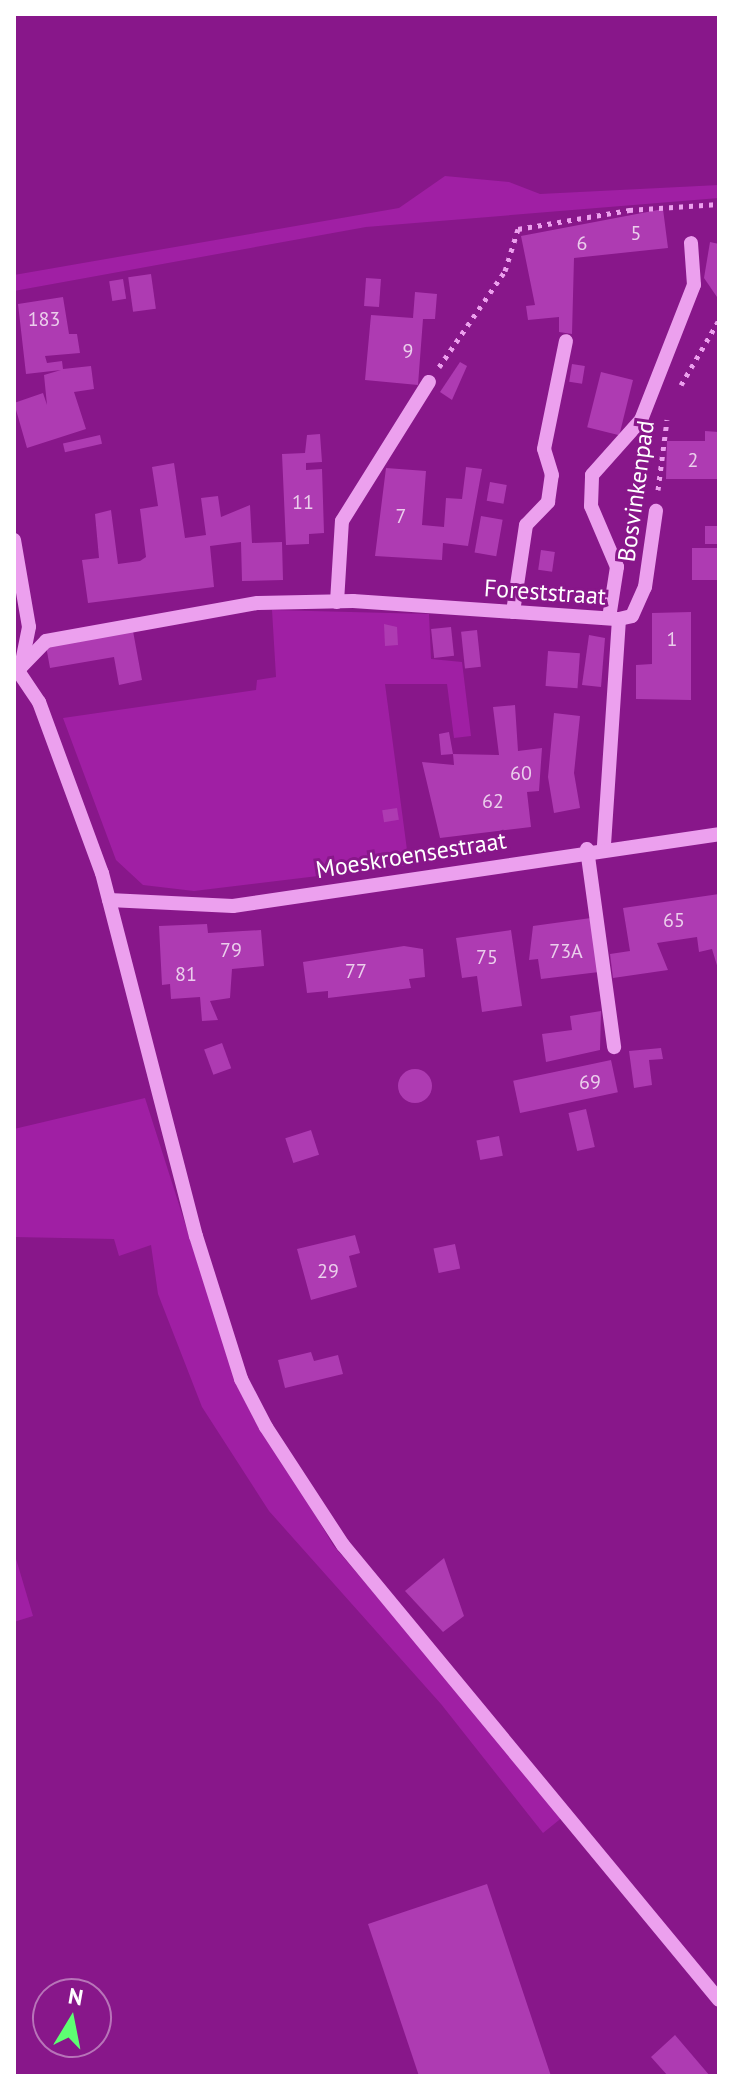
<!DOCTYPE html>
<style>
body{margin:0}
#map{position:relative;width:733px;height:2090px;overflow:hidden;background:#88178a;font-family:"PT Sans",sans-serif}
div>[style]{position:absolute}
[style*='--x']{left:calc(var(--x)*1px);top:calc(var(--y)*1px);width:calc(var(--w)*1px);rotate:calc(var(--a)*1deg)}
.green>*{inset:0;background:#a01fa4}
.building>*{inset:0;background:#ae3bb2;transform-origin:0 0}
.round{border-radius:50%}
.path>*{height:5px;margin-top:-2.5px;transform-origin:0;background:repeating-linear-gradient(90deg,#eca0ee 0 4px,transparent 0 10px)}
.minor>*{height:14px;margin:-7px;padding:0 7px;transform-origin:7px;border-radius:7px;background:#eca0ee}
span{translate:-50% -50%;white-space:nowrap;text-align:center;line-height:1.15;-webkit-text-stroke:6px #88178a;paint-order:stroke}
.number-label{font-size:20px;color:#ebceec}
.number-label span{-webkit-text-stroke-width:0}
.street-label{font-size:24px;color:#fff}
.frame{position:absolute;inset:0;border:16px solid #fff;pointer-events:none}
.north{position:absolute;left:32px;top:1978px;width:80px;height:80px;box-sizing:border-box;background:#88178a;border:2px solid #b874b9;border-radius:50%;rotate:10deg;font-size:22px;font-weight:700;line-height:32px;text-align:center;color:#fff}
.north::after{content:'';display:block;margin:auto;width:28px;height:36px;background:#5dff72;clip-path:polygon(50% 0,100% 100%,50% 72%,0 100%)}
</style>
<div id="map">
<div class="green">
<i style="clip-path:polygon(445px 176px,509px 182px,540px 194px,719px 185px,719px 198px,366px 227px,14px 291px,14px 275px,399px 208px)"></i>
<i style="clip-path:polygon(272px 610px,429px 614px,431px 659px,462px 662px,471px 736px,454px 738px,447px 684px,385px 684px,409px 865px,194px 891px,143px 885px,116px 860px,63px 718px,256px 690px,257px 680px,276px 677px)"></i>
<i style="clip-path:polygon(145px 1098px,234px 1377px,333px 1545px,564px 1816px,543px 1833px,441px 1704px,269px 1511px,202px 1407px,158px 1294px,151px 1245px,119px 1256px,114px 1239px,14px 1237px,14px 1129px)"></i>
<i style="clip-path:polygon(14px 1552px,33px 1616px,14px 1622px)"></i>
</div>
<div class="building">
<i style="clip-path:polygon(663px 209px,668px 248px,574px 258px,572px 334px,559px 332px,559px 317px,528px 320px,526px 306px,535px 305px,521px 236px)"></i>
<i style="clip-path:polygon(710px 242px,719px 244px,717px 297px,704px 278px)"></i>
<i style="left:151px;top:274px;width:35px;height:23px;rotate:82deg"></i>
<i style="left:366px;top:278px;width:15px;height:28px;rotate:4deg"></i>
<i style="left:123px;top:279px;width:20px;height:14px;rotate:81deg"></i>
<i style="clip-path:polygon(415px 292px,437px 294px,435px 319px,423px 319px,418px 385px,365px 380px,371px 315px,413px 318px)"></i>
<i style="clip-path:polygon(63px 297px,69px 334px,77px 334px,80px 353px,45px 356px,47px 363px,62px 361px,63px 369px,91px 366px,94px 389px,74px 392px,86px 429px,27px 448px,14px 403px,43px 393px,47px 405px,44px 375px,61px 370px,26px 374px,18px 304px)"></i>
<i style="clip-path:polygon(460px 362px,467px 366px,452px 400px,440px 392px)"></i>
<i style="left:572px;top:364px;width:13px;height:18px;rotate:9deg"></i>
<i style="left:601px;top:372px;width:33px;height:57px;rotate:14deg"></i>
<i style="clip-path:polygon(705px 431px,719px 432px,719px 479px,666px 479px,667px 441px,705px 441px)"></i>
<i style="clip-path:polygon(320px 434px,322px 462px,306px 463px,306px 470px,322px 469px,324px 533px,309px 534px,309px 544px,286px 545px,282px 454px,305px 453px,307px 435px)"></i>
<i style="left:100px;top:435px;width:9px;height:38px;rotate:77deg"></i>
<i style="clip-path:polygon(174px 463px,185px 538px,206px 535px,201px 498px,218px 496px,221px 517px,250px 505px,252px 543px,282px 542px,283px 580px,242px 581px,241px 542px,210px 546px,214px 587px,88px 603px,82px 560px,99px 558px,95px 514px,111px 510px,118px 564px,140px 561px,146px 557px,140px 509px,158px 506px,152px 467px)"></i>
<i style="clip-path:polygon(466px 467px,482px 469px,468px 546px,443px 543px,442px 560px,375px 556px,386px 468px,426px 471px,422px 525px,444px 527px,446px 498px,462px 499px)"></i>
<i style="left:490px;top:482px;width:17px;height:19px;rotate:10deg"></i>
<i style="left:481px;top:516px;width:22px;height:37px;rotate:10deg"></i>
<i style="left:719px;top:526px;width:18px;height:14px;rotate:90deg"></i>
<i style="left:719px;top:548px;width:32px;height:27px;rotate:90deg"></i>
<i style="left:541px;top:550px;width:14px;height:20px;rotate:8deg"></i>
<i style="clip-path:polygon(691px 612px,691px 700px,636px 699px,636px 665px,652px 664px,652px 613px)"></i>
<i style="clip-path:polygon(384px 624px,397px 627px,398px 645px,385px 646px)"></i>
<i style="left:451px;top:627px;width:29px;height:20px;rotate:84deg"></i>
<i style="left:477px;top:630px;width:37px;height:16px;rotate:84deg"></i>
<i style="clip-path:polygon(133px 631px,142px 680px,119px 685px,114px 657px,50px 668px,46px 646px)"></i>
<i style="clip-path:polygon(589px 635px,605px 638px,601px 687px,582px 685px)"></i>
<i style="left:548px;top:651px;width:32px;height:35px;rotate:4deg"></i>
<i style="clip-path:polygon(515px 705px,518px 751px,542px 748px,539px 791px,527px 792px,531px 827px,440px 838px,422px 762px,454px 765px,453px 754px,441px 755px,439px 734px,449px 732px,453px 754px,499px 755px,493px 707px)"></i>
<i style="clip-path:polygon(554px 713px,580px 716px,574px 773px,580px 808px,554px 813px,548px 777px)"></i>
<i style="left:397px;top:808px;width:12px;height:15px;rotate:81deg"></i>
<i style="clip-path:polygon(719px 894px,719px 972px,712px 949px,699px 952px,697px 937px,657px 943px,668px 970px,613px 978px,610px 954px,630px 951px,623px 908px)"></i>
<i style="clip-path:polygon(591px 918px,599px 972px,541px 979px,538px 959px,529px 960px,533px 926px)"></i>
<i style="clip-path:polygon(207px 924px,208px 933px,261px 930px,264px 966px,232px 969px,230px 998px,210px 1001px,218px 1020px,202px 1021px,200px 997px,171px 999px,170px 984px,162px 985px,159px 926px)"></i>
<i style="clip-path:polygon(511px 930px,522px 1006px,482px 1012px,477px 976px,462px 978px,456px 938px)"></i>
<i style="clip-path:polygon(404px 946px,423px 949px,425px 977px,409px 979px,411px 988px,328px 998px,328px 991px,307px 993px,303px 962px)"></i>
<i style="clip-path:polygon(601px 1011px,600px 1050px,546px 1062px,542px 1034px,572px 1030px,570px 1016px)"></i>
<i style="left:222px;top:1043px;width:27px;height:19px;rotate:70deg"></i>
<i style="clip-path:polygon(661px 1048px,663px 1059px,649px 1060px,652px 1085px,634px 1088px,629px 1051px)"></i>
<i style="left:611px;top:1060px;width:33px;height:100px;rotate:78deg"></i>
<i class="round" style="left:398px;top:1069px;width:34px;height:34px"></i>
<i style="left:586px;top:1109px;width:39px;height:18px;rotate:77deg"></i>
<i style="left:311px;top:1130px;width:26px;height:27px;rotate:72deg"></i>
<i style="left:499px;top:1136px;width:20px;height:23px;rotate:79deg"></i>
<i style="clip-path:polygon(355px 1235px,360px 1253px,349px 1256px,357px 1287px,311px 1300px,297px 1249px)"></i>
<i style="left:455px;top:1244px;width:25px;height:22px;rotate:78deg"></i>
<i style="clip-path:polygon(311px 1352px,314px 1361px,338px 1355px,343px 1374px,285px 1388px,278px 1360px)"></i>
<i style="clip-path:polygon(444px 1558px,464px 1616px,443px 1632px,405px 1591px)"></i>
<i style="clip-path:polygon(487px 1884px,551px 2076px,419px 2076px,368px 1924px)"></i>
<i style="clip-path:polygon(675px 2035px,710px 2076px,668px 2076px,651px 2057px)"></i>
</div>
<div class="path">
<i style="--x:439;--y:367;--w:116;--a:-55.5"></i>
<i style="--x:505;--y:271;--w:44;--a:-72.8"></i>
<i style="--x:518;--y:229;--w:113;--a:-9.7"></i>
<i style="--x:629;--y:210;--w:90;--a:-3.8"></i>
<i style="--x:681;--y:385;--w:75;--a:-59.7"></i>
<i style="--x:658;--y:490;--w:71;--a:-82.7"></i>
</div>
<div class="minor">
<i style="--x:14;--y:540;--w:88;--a:80.2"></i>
<i style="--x:29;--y:627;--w:41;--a:101.3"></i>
<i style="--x:337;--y:602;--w:81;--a:-86.5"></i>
<i style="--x:342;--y:521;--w:164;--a:-58"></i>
<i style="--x:513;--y:612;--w:88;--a:-81.5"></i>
<i style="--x:526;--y:525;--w:32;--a:-46"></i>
<i style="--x:548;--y:502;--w:27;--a:-82"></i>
<i style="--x:552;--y:475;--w:27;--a:-107"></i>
<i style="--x:544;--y:449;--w:110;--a:-78.5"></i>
<i style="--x:609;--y:618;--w:52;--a:-81.1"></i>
<i style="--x:617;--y:567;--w:66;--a:-113.1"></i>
<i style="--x:591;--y:506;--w:31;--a:-88"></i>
<i style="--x:592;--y:475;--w:74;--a:-48.3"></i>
<i style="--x:641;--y:420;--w:145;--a:-68.6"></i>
<i style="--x:694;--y:285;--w:42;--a:-94.1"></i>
<i style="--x:619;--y:619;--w:13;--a:-13"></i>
<i style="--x:632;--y:616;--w:32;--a:-66"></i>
<i style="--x:645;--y:587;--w:77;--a:-81.8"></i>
<i style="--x:14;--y:665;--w:45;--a:56"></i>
<i style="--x:39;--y:702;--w:182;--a:69.8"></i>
<i style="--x:102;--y:873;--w:375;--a:75.5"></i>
<i style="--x:196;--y:1236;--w:150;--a:72.5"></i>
<i style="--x:241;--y:1379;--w:54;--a:62.5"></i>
<i style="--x:266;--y:1427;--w:141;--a:56.9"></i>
<i style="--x:343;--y:1545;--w:590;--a:50.43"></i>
<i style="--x:21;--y:667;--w:36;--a:-46"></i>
<i style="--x:46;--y:641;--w:215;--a:-10.2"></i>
<i style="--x:258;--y:603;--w:95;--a:-1.2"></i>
<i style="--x:353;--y:601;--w:267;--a:3.9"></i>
<i style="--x:619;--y:619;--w:228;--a:93.8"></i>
<i style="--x:587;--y:849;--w:200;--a:82.2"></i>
<i style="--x:109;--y:900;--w:124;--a:2.8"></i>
<i style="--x:233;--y:906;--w:491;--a:-8.4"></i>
</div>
<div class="number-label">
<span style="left:636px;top:233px">5</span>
<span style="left:582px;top:243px">6</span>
<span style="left:44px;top:319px">183</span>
<span style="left:408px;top:351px">9</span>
<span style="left:693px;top:460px">2</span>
<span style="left:303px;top:502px">11</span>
<span style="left:401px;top:516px">7</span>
<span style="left:672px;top:639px">1</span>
<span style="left:521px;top:773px">60</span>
<span style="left:493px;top:801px">62</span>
<span style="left:674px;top:920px">65</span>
<span style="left:231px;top:950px">79</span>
<span style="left:566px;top:951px">73A</span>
<span style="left:487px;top:957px">75</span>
<span style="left:356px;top:971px">77</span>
<span style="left:186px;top:974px">81</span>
<span style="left:590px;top:1082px">69</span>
<span style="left:328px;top:1271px">29</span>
</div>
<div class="street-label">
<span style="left:636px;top:491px;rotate:-82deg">Bosvinkenpad</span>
<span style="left:545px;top:592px;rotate:4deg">Foreststraat</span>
<span style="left:411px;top:855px;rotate:-9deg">Moeskroensestraat</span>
</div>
<div class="frame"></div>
<div class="north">N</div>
</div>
